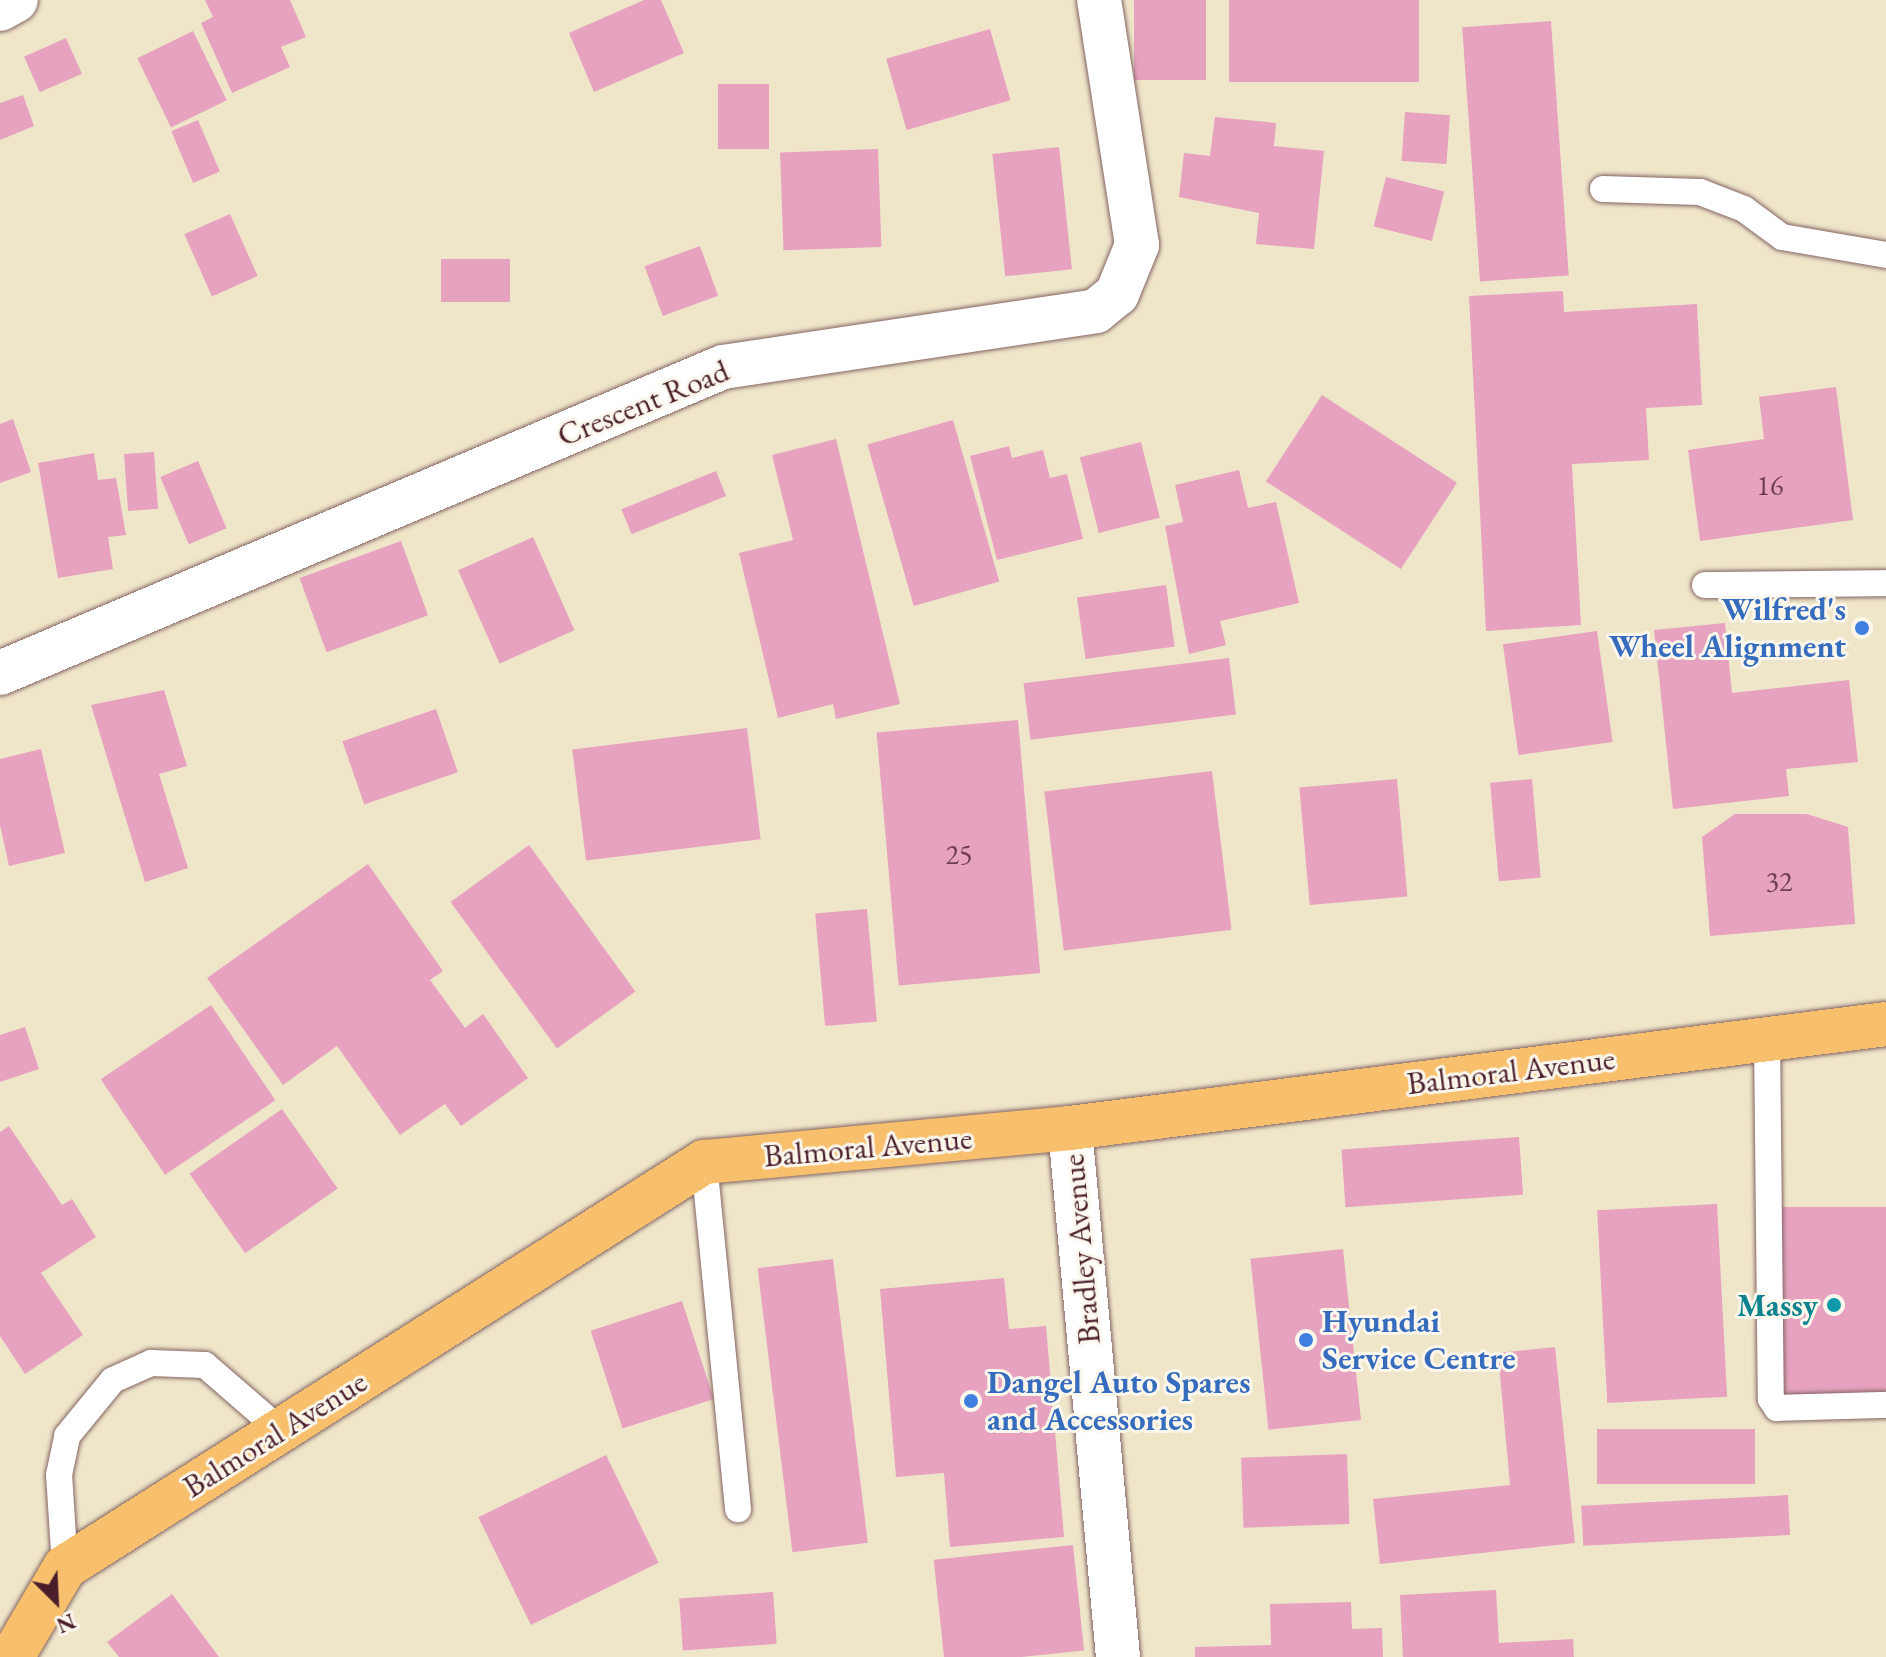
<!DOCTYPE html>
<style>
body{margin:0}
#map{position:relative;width:1886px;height:1657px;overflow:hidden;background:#efe6ca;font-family:"EB Garamond",serif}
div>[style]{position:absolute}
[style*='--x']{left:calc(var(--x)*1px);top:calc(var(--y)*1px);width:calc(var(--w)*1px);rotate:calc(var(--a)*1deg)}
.building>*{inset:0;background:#e6a2bf;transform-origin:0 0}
.roads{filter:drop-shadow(0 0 2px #846563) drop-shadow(0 0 2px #846563)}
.lane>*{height:26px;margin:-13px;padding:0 13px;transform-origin:13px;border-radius:13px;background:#fff}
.street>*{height:44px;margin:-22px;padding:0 22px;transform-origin:22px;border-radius:22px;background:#fff}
.primary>*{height:44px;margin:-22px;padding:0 22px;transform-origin:22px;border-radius:22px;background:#f8bf6c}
.dots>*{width:22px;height:22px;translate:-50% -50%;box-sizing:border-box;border:4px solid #fbf7ec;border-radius:50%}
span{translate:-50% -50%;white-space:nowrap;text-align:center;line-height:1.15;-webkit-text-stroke:6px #fbf7ec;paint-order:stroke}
.number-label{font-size:28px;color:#714050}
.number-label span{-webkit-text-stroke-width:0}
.street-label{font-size:32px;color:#4a1f2b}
.shop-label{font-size:32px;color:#366cbe;font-weight:700}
.right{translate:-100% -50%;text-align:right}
.left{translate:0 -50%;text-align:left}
.culture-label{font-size:32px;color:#0d838f;font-weight:700}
.north{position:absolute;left:16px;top:1561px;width:80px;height:80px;-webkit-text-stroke:6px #fbf7ec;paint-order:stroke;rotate:156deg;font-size:22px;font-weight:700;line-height:32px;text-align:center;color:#4a1f2b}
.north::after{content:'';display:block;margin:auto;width:28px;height:36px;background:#4a1f2b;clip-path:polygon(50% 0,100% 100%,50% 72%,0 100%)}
</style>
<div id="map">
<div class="building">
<i style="clip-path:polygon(205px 0,290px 0,306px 37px,281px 47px,290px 67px,232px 93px,201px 23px,213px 17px)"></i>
<i style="clip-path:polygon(644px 0,661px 0,684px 53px,594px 92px,569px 33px)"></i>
<i style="left:1134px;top:0;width:72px;height:80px"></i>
<i style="left:1229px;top:0;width:190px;height:82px"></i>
<i style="left:1551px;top:21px;width:255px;height:89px;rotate:86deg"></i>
<i style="left:990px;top:29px;width:74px;height:108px;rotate:74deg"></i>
<i style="left:193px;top:31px;width:77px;height:62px;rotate:64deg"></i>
<i style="left:66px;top:38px;width:39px;height:46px;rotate:66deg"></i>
<i style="left:769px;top:84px;width:65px;height:51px;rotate:90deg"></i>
<i style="clip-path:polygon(23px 95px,34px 126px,0 140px,0 103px)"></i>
<i style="left:1405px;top:112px;width:45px;height:49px;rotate:4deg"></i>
<i style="clip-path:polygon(1215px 117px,1276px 123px,1274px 146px,1324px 151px,1314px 249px,1256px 244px,1259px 213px,1179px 197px,1184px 153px,1210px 156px)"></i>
<i style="left:198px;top:120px;width:56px;height:29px;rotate:67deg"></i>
<i style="left:1059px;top:147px;width:123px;height:67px;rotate:84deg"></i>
<i style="left:878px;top:149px;width:98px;height:98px;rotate:88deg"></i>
<i style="left:1386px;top:177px;width:60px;height:51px;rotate:14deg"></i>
<i style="left:230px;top:214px;width:68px;height:50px;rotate:66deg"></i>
<i style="left:700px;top:246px;width:53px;height:59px;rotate:70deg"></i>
<i style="left:510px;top:259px;width:43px;height:69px;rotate:90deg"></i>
<i style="clip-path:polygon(1563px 291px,1564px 312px,1697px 304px,1702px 405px,1646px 408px,1649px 460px,1572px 464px,1581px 625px,1486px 631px,1469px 296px)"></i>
<i style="clip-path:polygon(1836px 387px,1853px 520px,1700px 541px,1688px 450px,1764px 439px,1759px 397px)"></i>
<i style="left:1322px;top:395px;width:161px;height:103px;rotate:33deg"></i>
<i style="clip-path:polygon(13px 419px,31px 472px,0 483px,0 424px)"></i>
<i style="left:953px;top:420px;width:168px;height:89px;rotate:74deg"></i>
<i style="clip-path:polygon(836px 439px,900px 704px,836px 719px,833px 704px,778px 718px,739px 553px,793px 540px,772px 455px)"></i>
<i style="left:1141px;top:442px;width:78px;height:63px;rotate:76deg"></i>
<i style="clip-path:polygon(1009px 446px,1012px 458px,1043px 450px,1050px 478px,1067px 474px,1083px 539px,997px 560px,970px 456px)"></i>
<i style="left:154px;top:452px;width:57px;height:30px;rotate:86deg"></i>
<i style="clip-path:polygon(94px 453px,98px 480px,116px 478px,126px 535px,108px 537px,113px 569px,58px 578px,38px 463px)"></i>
<i style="left:198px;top:461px;width:73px;height:41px;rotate:67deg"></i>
<i style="clip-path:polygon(1239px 470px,1248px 508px,1276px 502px,1299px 603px,1220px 621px,1226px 645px,1189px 654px,1165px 526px,1183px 522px,1175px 485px)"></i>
<i style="left:716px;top:471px;width:27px;height:102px;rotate:68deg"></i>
<i style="left:533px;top:537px;width:102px;height:82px;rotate:66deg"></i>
<i style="left:401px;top:541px;width:79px;height:108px;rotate:70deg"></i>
<i style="left:1166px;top:585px;width:62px;height:90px;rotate:82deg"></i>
<i style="clip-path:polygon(1725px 623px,1732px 693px,1849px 680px,1858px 762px,1786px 769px,1789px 796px,1673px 809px,1654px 630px)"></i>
<i style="left:1597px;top:631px;width:112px;height:95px;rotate:82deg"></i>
<i style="left:1229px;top:658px;width:57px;height:207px;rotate:83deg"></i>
<i style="clip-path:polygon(164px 690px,187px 766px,159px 774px,188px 868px,145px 882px,91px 705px)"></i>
<i style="left:436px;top:709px;width:67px;height:99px;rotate:71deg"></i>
<i style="left:1018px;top:720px;width:254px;height:142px;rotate:85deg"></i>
<i style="left:747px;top:728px;width:112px;height:176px;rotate:83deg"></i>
<i style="clip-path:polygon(41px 749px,65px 853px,9px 866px,0 825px,0 759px)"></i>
<i style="left:1212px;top:771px;width:160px;height:169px;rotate:83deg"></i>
<i style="left:1397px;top:779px;width:118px;height:98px;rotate:85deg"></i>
<i style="left:1532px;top:779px;width:99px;height:42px;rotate:85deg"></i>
<i style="clip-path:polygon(1735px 814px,1807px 814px,1848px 827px,1855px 924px,1710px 936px,1702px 837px)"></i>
<i style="left:529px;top:845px;width:181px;height:97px;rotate:54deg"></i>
<i style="clip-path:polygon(368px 864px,443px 971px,430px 980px,465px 1028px,483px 1014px,528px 1078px,461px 1126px,445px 1104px,400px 1135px,337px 1046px,283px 1085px,207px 978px)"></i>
<i style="left:867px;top:909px;width:113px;height:52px;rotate:85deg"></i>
<i style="left:211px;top:1005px;width:115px;height:133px;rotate:56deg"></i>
<i style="clip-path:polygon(25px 1027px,39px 1069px,0 1082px,0 1035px)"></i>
<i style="left:282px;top:1109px;width:97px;height:113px;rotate:55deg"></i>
<i style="clip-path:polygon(9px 1126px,62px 1205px,72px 1199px,96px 1237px,41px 1273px,83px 1335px,25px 1374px,0 1336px,0 1132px)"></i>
<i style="left:1519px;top:1137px;width:58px;height:178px;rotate:86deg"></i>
<i style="left:1717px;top:1204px;width:193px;height:120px;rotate:87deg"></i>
<i style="left:1886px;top:1207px;width:190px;height:109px;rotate:90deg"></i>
<i style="left:1343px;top:1249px;width:172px;height:93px;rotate:84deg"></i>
<i style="left:833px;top:1259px;width:286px;height:76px;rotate:83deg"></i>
<i style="clip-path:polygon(1004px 1278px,1009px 1329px,1046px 1326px,1064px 1537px,950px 1547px,944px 1473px,896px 1477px,880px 1289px)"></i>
<i style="left:682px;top:1301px;width:103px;height:96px;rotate:72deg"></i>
<i style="clip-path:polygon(1555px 1347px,1575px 1543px,1380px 1564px,1373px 1499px,1510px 1485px,1498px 1353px)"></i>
<i style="left:1755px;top:1429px;width:55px;height:158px;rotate:90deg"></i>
<i style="left:1347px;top:1454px;width:70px;height:106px;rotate:88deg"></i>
<i style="left:606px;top:1455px;width:120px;height:142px;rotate:64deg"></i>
<i style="left:1788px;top:1495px;width:40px;height:207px;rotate:87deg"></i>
<i style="left:1073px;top:1545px;width:106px;height:140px;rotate:84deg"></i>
<i style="clip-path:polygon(1496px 1590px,1499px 1643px,1573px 1639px,1574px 1657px,1403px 1657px,1400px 1595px)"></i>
<i style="left:773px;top:1592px;width:52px;height:94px;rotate:86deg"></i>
<i style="clip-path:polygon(172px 1594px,219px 1657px,119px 1657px,107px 1642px)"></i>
<i style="clip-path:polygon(1351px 1602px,1352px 1629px,1382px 1628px,1383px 1657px,1195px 1657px,1195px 1647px,1271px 1645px,1270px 1604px)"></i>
</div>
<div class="roads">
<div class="lane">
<i style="--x:1603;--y:189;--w:97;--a:1.8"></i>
<i style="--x:1700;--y:192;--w:47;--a:21.1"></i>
<i style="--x:1744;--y:209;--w:47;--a:36.4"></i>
<i style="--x:1782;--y:237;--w:106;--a:9.8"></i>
<i style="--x:1705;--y:585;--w:181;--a:-0.6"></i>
<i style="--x:1767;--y:1037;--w:362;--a:89.4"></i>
<i style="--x:1771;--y:1399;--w:11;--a:56"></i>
<i style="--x:1777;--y:1408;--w:109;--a:-1.6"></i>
<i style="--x:704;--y:1162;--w:349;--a:84.4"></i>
<i style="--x:65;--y:1567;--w:92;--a:-93.7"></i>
<i style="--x:59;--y:1475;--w:40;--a:-78"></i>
<i style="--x:67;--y:1436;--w:72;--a:-50.6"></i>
<i style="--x:113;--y:1380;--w:42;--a:-24.1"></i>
<i style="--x:151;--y:1363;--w:54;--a:2.1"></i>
<i style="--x:205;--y:1365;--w:99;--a:40.9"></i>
</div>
<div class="street">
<i style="--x:0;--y:9;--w:18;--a:-29"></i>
<i style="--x:0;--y:673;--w:785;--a:-22.94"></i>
<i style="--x:723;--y:367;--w:377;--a:-8.5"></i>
<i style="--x:1096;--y:311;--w:27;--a:-39"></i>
<i style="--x:1117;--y:294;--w:53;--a:-67.8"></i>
<i style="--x:1137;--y:245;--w:248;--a:-98.8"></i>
<i style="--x:1070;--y:1128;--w:531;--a:84.82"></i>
</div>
<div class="primary">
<i style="--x:12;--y:1657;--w:104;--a:-59.5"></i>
<i style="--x:65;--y:1567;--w:757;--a:-32.37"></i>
<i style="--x:704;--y:1162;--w:368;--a:-5.3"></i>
<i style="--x:1070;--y:1128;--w:823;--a:-7.26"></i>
</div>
</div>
<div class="dots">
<i style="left:1862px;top:628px;background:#3f7fe0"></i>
<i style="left:1834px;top:1305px;background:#0f9aa8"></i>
<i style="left:1306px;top:1340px;background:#3f7fe0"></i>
<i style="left:971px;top:1401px;background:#3f7fe0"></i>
</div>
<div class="number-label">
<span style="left:1770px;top:485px">16</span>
<span style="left:959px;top:854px">25</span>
<span style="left:1779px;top:881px">32</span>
</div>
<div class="street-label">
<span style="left:643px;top:403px;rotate:-22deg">Crescent Road</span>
<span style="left:1511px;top:1071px;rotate:-7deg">Balmoral Avenue</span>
<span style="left:868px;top:1147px;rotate:-5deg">Balmoral Avenue</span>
<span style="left:1081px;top:1249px;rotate:-95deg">Bradley Avenue</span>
<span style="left:275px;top:1434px;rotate:-32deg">Balmoral Avenue</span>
</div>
<div class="shop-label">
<span class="right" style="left:1846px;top:628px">Wilfred's<br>Wheel Alignment</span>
<span class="left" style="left:1322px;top:1340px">Hyundai<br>Service Centre</span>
<span class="left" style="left:987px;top:1401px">Dangel Auto Spares<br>and Accessories</span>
</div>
<div class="culture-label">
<span class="right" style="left:1818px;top:1305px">Massy</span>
</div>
<div class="north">N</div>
</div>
